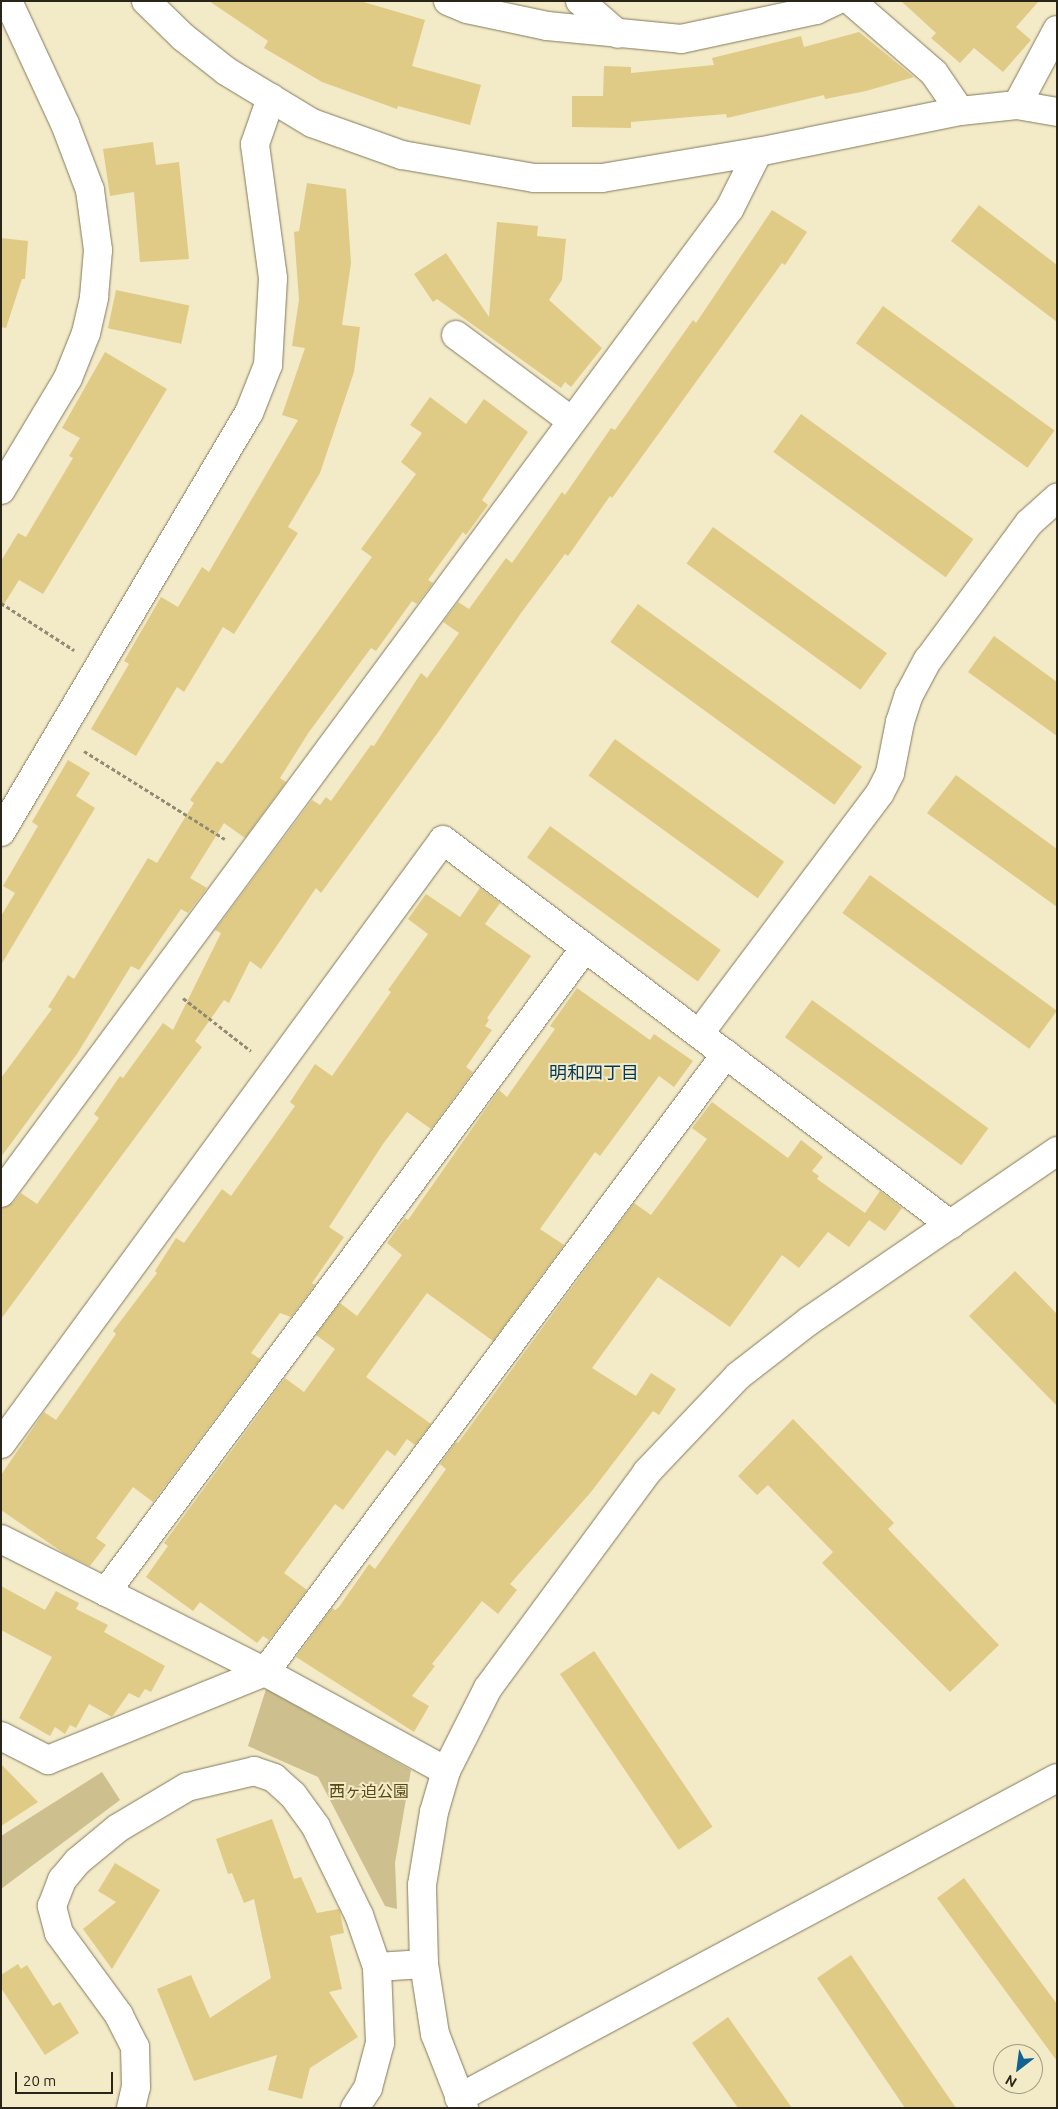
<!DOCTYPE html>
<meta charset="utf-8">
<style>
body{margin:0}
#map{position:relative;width:1058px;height:2109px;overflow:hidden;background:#f3eac8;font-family:Ubuntu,"Noto Sans JP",sans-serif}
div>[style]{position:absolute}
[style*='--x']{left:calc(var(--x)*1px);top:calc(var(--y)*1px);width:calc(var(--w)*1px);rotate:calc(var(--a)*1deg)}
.green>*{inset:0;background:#cec08e}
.building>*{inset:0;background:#dfcb86;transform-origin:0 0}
.path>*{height:3px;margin-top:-1.5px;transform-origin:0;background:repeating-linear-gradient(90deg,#928b74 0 4px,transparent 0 6.5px)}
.roads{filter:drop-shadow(0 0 1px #837a5c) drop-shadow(0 0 1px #837a5c)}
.minor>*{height:28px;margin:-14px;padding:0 14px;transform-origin:14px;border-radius:14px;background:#fff}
.tertiary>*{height:28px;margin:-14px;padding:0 14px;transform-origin:14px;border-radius:14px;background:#fff}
span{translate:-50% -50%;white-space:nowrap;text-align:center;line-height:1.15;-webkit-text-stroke:4px #f3eac8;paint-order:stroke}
.park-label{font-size:16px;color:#574914}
.neighbourhood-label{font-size:18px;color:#00385a}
.frame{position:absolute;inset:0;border:2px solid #292518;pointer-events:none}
.north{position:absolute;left:993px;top:2044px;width:50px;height:50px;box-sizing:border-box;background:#f3eac8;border:1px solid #a29b82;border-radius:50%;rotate:210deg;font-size:14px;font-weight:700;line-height:20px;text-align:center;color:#292518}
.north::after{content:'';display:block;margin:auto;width:18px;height:22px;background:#126193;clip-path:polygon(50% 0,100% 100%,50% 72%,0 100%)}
.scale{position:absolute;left:15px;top:2072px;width:98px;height:22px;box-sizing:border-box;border:2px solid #292518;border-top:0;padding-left:6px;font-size:15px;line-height:18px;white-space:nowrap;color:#292518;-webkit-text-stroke:4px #f3eac8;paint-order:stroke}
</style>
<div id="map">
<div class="green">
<i style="clip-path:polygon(266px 1689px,411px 1770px,395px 1863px,397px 1909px,385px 1906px,318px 1777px,248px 1746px)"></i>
<i style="clip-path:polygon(102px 1772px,120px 1800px,1px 1889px,1px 1836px)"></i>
</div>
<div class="building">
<i style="clip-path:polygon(209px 1px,360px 1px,425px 20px,412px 66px,481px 85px,470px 125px,398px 106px,397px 109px,322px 82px,264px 48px,268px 41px)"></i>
<i style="clip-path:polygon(901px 1px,1039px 1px,1016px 27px,1031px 40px,1003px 72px,974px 48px,960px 63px,931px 38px,936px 33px)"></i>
<i style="clip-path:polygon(859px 32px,914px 77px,866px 91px,825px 99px,824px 95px,727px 118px,726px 114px,631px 122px,631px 128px,572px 127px,572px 96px,603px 96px,604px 66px,631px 67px,631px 73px,714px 65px,712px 58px,801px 36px,804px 47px)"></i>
<i style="clip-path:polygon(153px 142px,156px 165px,179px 162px,189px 259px,140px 262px,134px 192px,110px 196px,103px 149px)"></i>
<i style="clip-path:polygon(307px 183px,346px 189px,351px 263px,342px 325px,360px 327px,354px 372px,320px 473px,288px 527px,298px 533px,234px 634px,223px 627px,184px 692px,177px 687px,136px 756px,91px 729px,129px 664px,124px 661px,161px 597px,178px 607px,202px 567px,209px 572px,298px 420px,282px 415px,305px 348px,292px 346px,299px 300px,294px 232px,299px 231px)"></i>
<i style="clip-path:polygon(979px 205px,1057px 265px,1057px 322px,951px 241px)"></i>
<i style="clip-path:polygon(772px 210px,807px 232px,785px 265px,782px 263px,612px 498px,610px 496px,568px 556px,565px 554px,521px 613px,439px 731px,321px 893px,316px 888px,261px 969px,250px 961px,229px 1003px,224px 1000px,195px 1041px,202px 1047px,1px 1319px,1px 1208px,13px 1203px,21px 1193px,37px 1204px,99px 1118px,94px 1114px,120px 1076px,123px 1078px,163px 1023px,173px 1030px,221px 933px,215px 930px,312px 800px,320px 805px,326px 797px,331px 801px,371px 745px,374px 746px,421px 673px,427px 678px,459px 633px,443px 622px,458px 602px,469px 609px,506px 558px,512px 563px,562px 492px,565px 495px,611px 428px,615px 430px,693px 320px,696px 323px)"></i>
<i style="clip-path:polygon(497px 222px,538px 226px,537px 236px,566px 239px,562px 280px,549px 300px,602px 348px,571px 387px,565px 382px,561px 388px,437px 299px,433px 302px,414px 274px,446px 253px,489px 317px)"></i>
<i style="clip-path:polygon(1px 238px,28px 241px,25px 279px,22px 279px,6px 328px,1px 327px)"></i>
<i style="left:116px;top:290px;width:75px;height:39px;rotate:12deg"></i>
<i style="left:883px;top:306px;width:212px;height:46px;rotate:36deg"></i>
<i style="clip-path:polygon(105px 352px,167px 389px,43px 594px,19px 580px,1px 609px,1px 561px,18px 533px,26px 537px,73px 458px,69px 456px,80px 438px,62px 428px)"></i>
<i style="clip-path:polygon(430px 397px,466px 424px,484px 399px,528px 432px,482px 500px,488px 505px,466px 535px,463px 532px,428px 580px,433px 583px,417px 604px,412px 601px,376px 651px,371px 648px,309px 732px,280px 778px,286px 782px,245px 838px,224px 823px,190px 878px,207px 888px,188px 913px,181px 909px,139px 970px,131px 966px,77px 1054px,1px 1157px,1px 1078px,52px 1009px,48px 1007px,68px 975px,74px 979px,148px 858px,157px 863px,194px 803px,190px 800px,217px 761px,222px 764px,372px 557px,361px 549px,416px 474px,401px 462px,422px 433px,410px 425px)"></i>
<i style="left:801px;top:414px;width:213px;height:47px;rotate:36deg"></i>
<i style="left:713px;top:527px;width:215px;height:45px;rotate:36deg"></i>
<i style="left:638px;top:604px;width:277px;height:47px;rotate:36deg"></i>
<i style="clip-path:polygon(994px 636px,1057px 682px,1057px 736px,968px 672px)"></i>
<i style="left:615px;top:739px;width:209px;height:45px;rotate:36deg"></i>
<i style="clip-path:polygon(68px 760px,90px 773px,76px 796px,95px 808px,1px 965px,1px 916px,15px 893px,3px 886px,38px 826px,32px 822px)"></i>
<i style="clip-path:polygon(956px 775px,1057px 849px,1057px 907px,927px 813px)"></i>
<i style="left:550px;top:826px;width:211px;height:39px;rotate:36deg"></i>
<i style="left:870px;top:875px;width:231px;height:47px;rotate:36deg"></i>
<i style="clip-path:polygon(480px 888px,500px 903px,485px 924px,531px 956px,487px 1018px,489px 1020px,485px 1026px,492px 1030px,466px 1067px,473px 1072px,431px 1129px,407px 1112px,383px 1144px,329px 1227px,344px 1237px,312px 1283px,315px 1285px,291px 1317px,280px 1313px,251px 1353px,260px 1359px,153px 1502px,133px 1487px,96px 1538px,106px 1545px,90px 1566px,65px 1554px,1px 1510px,1px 1475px,44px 1412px,56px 1420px,116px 1334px,113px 1331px,157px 1273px,155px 1271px,176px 1238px,184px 1243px,222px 1189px,231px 1196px,295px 1106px,290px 1102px,315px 1064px,332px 1076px,391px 992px,388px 990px,428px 934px,408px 919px,426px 894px,460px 917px)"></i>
<i style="clip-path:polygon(577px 988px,650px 1040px,654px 1034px,693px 1061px,674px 1087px,659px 1076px,600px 1156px,595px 1152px,540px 1229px,564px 1245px,493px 1341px,427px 1293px,392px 1341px,366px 1377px,431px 1424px,415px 1445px,407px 1439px,395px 1456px,387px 1450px,343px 1510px,335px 1504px,284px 1573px,307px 1590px,269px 1640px,263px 1636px,257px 1643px,200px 1602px,193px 1611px,146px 1577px,168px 1546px,164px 1543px,285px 1378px,304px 1392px,335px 1349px,316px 1335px,340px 1303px,357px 1316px,402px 1255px,387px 1243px,405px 1218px,408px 1220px,499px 1090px,507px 1097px,555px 1029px,550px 1026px)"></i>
<i style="left:812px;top:1000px;width:218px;height:46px;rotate:36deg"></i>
<i style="clip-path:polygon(712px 1102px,788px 1158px,801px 1140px,823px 1157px,812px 1171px,819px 1176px,817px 1179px,865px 1213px,880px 1191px,902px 1208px,885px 1231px,869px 1220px,849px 1247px,828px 1232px,799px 1268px,782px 1255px,730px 1327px,658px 1277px,592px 1368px,636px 1396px,651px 1373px,676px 1389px,659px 1415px,653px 1411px,591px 1492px,510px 1584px,517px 1590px,498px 1614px,482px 1601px,432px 1664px,435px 1666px,412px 1696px,429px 1706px,414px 1732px,296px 1657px,332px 1608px,335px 1610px,339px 1607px,369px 1564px,375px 1569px,446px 1469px,440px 1464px,456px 1442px,458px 1443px,634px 1203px,651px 1215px,707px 1139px,692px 1128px)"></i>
<i style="clip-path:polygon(1015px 1271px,1057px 1314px,1057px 1406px,969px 1316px)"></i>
<i style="clip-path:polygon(793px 1419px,894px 1523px,888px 1529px,999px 1645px,950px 1692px,822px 1563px,833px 1552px,768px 1485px,757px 1495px,738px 1476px)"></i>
<i style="clip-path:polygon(1px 1586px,45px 1610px,56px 1591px,79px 1603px,76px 1609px,108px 1625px,104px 1632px,165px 1666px,151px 1692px,145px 1689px,139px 1698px,129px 1693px,112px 1717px,89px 1704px,76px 1728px,70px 1725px,65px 1734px,55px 1727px,50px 1736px,19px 1718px,52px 1657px,1px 1630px)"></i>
<i style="left:594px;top:1651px;width:212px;height:41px;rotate:56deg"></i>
<i style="clip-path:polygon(1px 1764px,38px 1802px,1px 1826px)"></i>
<i style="clip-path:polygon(272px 1819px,294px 1879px,301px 1877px,317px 1913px,339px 1909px,340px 1912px,344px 1933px,330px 1936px,342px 1989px,329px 1992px,358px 2037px,310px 2068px,302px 2099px,268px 2090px,277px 2055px,194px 2081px,157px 1989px,191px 1975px,210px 2018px,271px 1978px,254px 1899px,244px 1903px,232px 1873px,228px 1874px,216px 1839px)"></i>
<i style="clip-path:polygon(115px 1863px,160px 1890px,112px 1969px,83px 1929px,116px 1902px,98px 1891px)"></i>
<i style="clip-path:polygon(964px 1878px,1057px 2004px,1057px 2061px,937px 1898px)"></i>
<i style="clip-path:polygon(851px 1955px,956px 2108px,905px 2108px,817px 1978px)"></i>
<i style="clip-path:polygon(18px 1964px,21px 1969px,27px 1965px,53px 2006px,60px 2002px,79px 2033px,45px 2055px,1px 1988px,1px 1975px)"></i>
<i style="clip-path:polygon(728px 2017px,792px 2108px,738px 2108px,692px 2043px)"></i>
</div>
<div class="path">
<i style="--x:1;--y:603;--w:87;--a:32.8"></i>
<i style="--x:84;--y:751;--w:166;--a:32"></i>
<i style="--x:183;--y:998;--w:86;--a:37.9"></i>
</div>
<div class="roads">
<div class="minor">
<i style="--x:448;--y:1;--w:21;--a:23"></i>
<i style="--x:467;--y:9;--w:82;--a:12"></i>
<i style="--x:547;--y:26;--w:135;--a:5.5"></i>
<i style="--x:681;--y:39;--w:138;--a:-12.1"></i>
<i style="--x:816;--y:10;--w:21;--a:-25"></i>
<i style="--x:580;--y:1;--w:50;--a:41"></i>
<i style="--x:851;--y:1;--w:110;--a:40.9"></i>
<i style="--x:934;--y:73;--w:46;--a:55.6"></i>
<i style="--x:1017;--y:105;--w:85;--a:-61.9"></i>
<i style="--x:456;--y:335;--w:144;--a:36.6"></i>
<i style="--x:1;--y:490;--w:131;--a:-59.1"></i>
<i style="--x:68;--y:378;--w:48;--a:-68.2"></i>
<i style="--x:86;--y:333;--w:37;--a:-77"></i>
<i style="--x:94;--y:297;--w:47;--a:-85.1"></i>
<i style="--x:98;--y:250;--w:61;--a:-97.6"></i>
<i style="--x:90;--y:190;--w:71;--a:-110.7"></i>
<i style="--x:65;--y:124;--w:136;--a:-114.9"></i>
<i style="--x:1;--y:832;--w:487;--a:-59.4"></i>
<i style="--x:249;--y:413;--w:52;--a:-68.4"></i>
<i style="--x:268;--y:365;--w:87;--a:-86.7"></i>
<i style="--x:273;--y:278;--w:135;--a:-97.7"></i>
<i style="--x:255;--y:144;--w:49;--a:-70.8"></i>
<i style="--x:699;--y:1034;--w:301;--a:-53.1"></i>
<i style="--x:880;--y:793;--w:22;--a:-63"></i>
<i style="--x:890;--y:773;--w:52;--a:-78.9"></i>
<i style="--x:900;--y:722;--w:28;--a:-72"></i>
<i style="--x:909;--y:695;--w:40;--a:-62"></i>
<i style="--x:928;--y:660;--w:170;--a:-53.6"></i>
<i style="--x:1029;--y:523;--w:38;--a:-42"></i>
<i style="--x:1;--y:1193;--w:1225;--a:-53.49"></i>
<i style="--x:730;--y:208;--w:63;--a:-63.4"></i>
<i style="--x:1;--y:1444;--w:748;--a:-53.8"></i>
<i style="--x:443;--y:840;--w:637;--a:37.16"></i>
<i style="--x:1;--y:1539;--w:296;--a:26.7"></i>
<i style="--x:265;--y:1672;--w:206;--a:28.7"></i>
<i style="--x:106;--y:1592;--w:803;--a:-53.36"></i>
<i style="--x:1;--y:1736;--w:53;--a:27.1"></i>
<i style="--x:48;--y:1760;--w:234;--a:-22.1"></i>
<i style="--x:265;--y:1672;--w:771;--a:-53.28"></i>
<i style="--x:131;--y:2108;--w:22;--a:-77"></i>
<i style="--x:136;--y:2087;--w:40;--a:-91.4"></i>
<i style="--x:135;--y:2047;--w:36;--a:-117"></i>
<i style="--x:119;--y:2015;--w:102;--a:-126.2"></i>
<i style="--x:59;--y:1933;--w:28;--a:-105"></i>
<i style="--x:52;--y:1906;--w:28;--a:-69"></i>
<i style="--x:62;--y:1880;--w:25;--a:-50"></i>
<i style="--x:78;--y:1861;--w:52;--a:-39.5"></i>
<i style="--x:118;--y:1828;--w:80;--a:-30.7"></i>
<i style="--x:187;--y:1787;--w:69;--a:-13.4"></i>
<i style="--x:254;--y:1771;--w:21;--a:19"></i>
<i style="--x:274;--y:1778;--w:25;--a:42"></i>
<i style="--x:293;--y:1795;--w:39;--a:54"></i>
<i style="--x:316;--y:1827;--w:98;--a:64"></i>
<i style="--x:359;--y:1915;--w:55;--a:70.9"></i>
<i style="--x:377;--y:1967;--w:47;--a:-3.7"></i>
<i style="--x:355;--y:2108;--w:24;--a:-57"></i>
<i style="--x:368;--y:2088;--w:47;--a:-75.1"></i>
<i style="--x:380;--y:2043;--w:76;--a:-92.3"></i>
</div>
<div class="tertiary">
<i style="--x:146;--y:1;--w:52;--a:44.2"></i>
<i style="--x:183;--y:37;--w:55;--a:38.3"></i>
<i style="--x:226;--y:71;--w:100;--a:31.2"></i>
<i style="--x:312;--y:123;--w:96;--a:19.6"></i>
<i style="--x:402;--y:155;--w:134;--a:9.9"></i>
<i style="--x:534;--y:178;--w:68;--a:0"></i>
<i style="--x:602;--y:178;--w:158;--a:-9.5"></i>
<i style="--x:758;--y:152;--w:206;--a:-11.5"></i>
<i style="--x:960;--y:111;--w:57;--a:-6"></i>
<i style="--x:1017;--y:105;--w:41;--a:9.9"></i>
<i style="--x:459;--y:2098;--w:678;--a:-28.15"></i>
<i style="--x:464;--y:2108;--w:79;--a:-111.4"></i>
<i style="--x:435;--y:2034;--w:71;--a:-98.9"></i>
<i style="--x:424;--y:1964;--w:79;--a:-91.5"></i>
<i style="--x:422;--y:1885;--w:74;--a:-80.7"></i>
<i style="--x:434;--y:1812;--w:43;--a:-73.7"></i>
<i style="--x:446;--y:1771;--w:93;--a:-63.2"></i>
<i style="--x:488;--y:1688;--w:268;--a:-53.6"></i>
<i style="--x:647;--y:1472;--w:132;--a:-46.5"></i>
<i style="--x:738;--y:1376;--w:90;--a:-37.8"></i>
<i style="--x:809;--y:1321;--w:301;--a:-34.4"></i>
</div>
</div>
<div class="park-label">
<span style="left:369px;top:1791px">西ヶ迫公園</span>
</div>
<div class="neighbourhood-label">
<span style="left:594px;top:1072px">明和四丁目</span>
</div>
<div class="frame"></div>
<div class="north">N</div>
<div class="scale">20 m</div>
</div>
